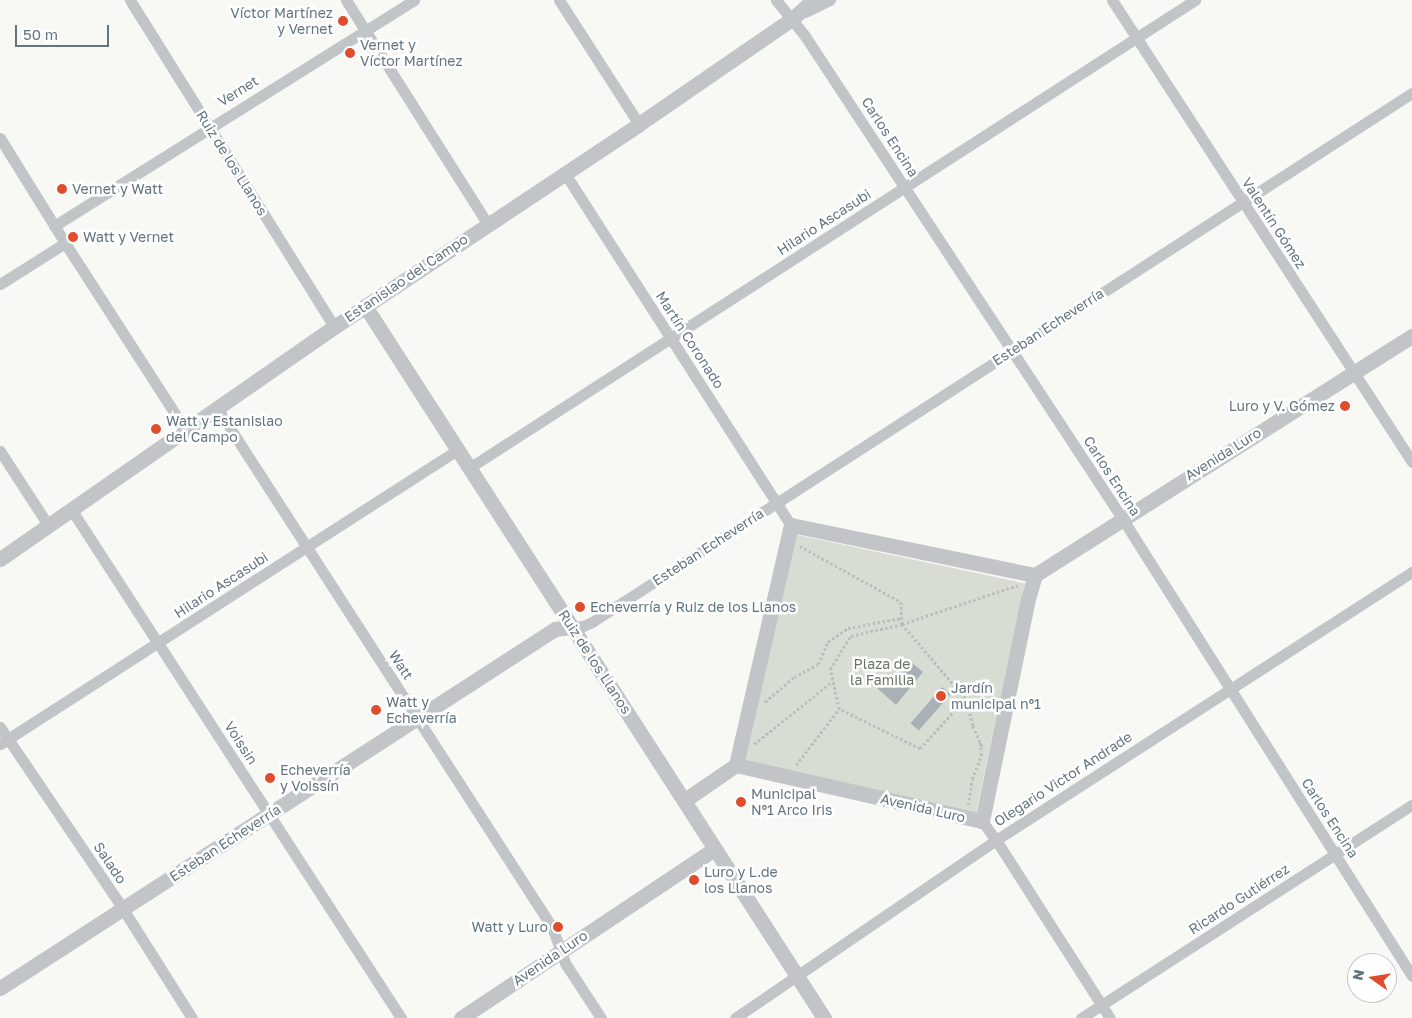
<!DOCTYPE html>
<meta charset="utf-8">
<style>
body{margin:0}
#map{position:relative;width:1412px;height:1018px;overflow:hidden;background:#f8f8f5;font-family:"Golos Text",sans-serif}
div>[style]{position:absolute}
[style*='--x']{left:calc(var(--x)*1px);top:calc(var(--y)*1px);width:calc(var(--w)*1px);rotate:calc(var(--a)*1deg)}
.green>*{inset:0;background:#d8ddd4;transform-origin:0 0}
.building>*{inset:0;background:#a8b1b6;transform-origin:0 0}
.path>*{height:2.5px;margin-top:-1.25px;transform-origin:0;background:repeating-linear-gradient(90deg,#bbbec0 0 2.5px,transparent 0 5px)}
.minor>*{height:11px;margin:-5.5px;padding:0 5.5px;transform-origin:5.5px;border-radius:5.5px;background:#c1c5c8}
.tertiary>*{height:15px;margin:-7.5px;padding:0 7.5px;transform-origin:7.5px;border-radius:7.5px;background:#c1c5c8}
.dots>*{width:14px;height:14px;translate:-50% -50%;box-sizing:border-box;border:2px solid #fff;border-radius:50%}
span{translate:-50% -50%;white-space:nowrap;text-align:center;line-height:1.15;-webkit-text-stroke:5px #fff;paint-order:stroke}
.poi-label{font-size:14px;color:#63757f}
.right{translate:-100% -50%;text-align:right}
.left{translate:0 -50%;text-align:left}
.street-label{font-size:14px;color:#63757f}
.park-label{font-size:14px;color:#677862}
.north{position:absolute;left:1347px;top:953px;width:50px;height:50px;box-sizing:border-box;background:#fff;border:1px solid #c1c8cc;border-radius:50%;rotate:283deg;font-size:14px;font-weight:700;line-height:20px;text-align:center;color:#63757f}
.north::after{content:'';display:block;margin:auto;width:18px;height:22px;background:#e04d2d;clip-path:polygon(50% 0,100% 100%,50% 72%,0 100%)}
.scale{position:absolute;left:15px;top:25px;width:94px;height:22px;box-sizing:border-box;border:2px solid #63757f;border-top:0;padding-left:6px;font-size:15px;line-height:18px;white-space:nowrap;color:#63757f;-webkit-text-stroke:4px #fff;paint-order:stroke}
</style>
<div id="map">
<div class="green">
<i style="left:793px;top:534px;width:237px;height:234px;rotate:12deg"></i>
</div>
<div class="building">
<i style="clip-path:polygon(910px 661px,923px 672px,896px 705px,877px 688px,888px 674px,894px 679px)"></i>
<i style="left:942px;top:687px;width:11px;height:48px;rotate:41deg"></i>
</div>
<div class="path">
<i style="--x:800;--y:546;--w:115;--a:29"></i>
<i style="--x:901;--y:602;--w:22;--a:87"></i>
<i style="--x:902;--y:624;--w:99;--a:49.5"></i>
<i style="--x:966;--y:699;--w:28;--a:75"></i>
<i style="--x:973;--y:726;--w:24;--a:66"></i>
<i style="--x:966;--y:699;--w:68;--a:132.6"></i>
<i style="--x:920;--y:749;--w:90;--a:-153.7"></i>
<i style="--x:839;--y:709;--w:41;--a:-102.7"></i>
<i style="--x:830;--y:669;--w:39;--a:-58"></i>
<i style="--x:851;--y:636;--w:52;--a:-13.2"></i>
<i style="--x:902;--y:624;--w:122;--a:-18.6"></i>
<i style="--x:765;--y:702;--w:38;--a:-41"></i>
<i style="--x:794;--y:677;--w:27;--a:-28"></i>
<i style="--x:818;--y:664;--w:24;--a:-66"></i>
<i style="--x:828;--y:642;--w:24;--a:-35"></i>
<i style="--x:848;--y:628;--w:55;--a:-10.5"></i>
<i style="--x:754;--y:744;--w:101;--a:-38.6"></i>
<i style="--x:796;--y:765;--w:71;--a:-52.5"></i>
<i style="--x:968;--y:805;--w:26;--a:-81"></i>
<i style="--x:972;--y:779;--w:26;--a:-69"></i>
<i style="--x:981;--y:755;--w:13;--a:-94"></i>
</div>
<div class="minor">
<i style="--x:130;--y:0;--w:385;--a:58"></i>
<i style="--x:346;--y:0;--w:264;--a:57.7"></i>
<i style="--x:559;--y:0;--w:148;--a:57.2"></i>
<i style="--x:776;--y:0;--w:46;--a:51.1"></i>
<i style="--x:805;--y:36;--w:577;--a:56.67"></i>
<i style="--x:1122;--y:518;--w:542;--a:57.66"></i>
<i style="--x:1112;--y:0;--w:551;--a:57"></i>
<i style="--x:805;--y:12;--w:28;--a:-26"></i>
<i style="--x:0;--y:138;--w:123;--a:58.2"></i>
<i style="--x:65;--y:243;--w:221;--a:57.2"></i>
<i style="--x:564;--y:172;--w:420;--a:57.3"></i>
<i style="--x:54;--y:226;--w:425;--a:-32.1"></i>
<i style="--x:0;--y:284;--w:77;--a:-32.2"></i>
<i style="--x:217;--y:408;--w:618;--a:57.16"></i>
<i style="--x:552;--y:927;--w:38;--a:70"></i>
<i style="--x:565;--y:963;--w:66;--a:56.8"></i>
<i style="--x:0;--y:451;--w:88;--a:57"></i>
<i style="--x:469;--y:468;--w:864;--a:-32.81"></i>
<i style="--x:71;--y:509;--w:607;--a:57.04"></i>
<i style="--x:572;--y:627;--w:11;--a:-5"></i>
<i style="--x:583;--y:626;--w:10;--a:-24"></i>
<i style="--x:592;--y:622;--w:976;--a:-32.83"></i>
<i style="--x:0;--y:727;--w:220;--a:55.9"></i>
<i style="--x:123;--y:909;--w:129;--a:57.7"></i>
<i style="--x:0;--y:744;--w:543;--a:-32.75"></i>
<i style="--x:982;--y:821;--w:24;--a:54"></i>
<i style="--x:996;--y:840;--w:211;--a:57.4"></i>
<i style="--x:735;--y:1018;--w:316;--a:-34.3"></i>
<i style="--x:996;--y:840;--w:495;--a:-32.8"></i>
<i style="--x:1081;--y:1018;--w:394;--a:-32.8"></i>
</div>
<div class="tertiary">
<i style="--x:365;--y:306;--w:847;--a:57.19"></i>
<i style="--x:0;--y:559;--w:407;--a:-34.8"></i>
<i style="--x:334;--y:327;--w:366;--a:-33.6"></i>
<i style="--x:639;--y:124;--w:186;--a:-34.5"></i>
<i style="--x:792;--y:19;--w:28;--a:-42"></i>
<i style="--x:736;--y:765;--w:252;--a:12.8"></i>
<i style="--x:982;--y:821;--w:227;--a:-78.3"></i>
<i style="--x:1028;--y:599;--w:25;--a:-74"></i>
<i style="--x:1035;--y:575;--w:446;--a:-32.4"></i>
<i style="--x:685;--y:800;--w:62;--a:-34.5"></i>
<i style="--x:736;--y:765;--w:246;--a:-77.1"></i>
<i style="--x:791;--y:525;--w:249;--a:11.6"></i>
<i style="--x:0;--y:988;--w:661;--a:-32.9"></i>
<i style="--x:555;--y:629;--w:17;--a:-7"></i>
<i style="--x:461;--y:1018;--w:304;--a:-33.7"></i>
</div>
<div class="dots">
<i style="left:343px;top:21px;background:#e04d2d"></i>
<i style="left:350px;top:53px;background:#e04d2d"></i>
<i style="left:62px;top:189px;background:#e04d2d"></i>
<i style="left:73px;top:237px;background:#e04d2d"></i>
<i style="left:1345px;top:406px;background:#e04d2d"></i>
<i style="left:156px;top:429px;background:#e04d2d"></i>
<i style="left:580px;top:607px;background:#e04d2d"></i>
<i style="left:941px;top:696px;background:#e04d2d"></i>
<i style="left:376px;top:710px;background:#e04d2d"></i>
<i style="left:270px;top:778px;background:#e04d2d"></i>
<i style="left:741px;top:802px;background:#e04d2d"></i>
<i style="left:694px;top:880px;background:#e04d2d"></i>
<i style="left:558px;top:927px;background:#e04d2d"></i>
</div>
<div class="poi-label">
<span class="right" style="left:333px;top:21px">Víctor Martínez<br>y Vernet</span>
<span class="left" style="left:360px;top:53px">Vernet y<br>Víctor Martínez</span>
<span class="left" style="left:72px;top:189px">Vernet y Watt</span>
<span class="left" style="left:83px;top:237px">Watt y Vernet</span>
<span class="right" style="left:1335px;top:406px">Luro y V. Gómez</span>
<span class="left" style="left:166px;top:429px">Watt y Estanislao<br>del Campo</span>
<span class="left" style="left:590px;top:607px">Echeverría y Ruiz de los Llanos</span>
<span class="left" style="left:951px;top:696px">Jardín<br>municipal nº1</span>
<span class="left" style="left:386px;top:710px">Watt y<br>Echeverría</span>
<span class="left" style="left:280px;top:778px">Echeverría<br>y Voissín</span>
<span class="left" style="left:751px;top:802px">Municipal<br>Nº1 Arco Iris</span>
<span class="left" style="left:704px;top:880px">Luro y L.de<br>los Llanos</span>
<span class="right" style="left:548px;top:927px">Watt y Luro</span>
</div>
<div class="street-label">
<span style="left:238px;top:91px;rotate:-32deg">Vernet</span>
<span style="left:890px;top:137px;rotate:57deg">Carlos Encina</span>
<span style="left:232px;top:163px;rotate:58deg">Ruiz de los Llanos</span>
<span style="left:824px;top:222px;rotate:-33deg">Hilario Ascasubi</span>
<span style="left:1274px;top:223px;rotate:57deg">Valentín Gómez</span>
<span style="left:406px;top:278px;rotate:-34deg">Estanislao del Campo</span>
<span style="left:1048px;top:327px;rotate:-33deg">Esteban Echeverría</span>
<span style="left:690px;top:340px;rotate:57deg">Martín Coronado</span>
<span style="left:1223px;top:454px;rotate:-32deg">Avenida Luro</span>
<span style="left:1112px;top:476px;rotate:57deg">Carlos Encina</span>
<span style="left:708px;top:547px;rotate:-33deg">Esteban Echeverría</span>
<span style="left:221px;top:585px;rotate:-33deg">Hilario Ascasubi</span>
<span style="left:595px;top:662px;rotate:57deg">Ruiz de los Llanos</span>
<span style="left:401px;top:665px;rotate:57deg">Watt</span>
<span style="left:241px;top:743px;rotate:57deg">Voissin</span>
<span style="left:1063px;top:779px;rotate:-33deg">Olegario Victor Andrade</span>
<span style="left:923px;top:808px;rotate:13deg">Avenida Luro</span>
<span style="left:1330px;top:818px;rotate:57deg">Carlos Encina</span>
<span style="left:225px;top:843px;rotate:-33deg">Esteban Echeverría</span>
<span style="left:110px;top:863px;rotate:56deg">Salado</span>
<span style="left:1239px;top:899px;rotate:-33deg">Ricardo Gutiérrez</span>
<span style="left:550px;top:958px;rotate:-34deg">Avenida Luro</span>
</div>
<div class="park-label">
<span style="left:882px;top:672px">Plaza de<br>la Familia</span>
</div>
<div class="north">N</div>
<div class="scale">50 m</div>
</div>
